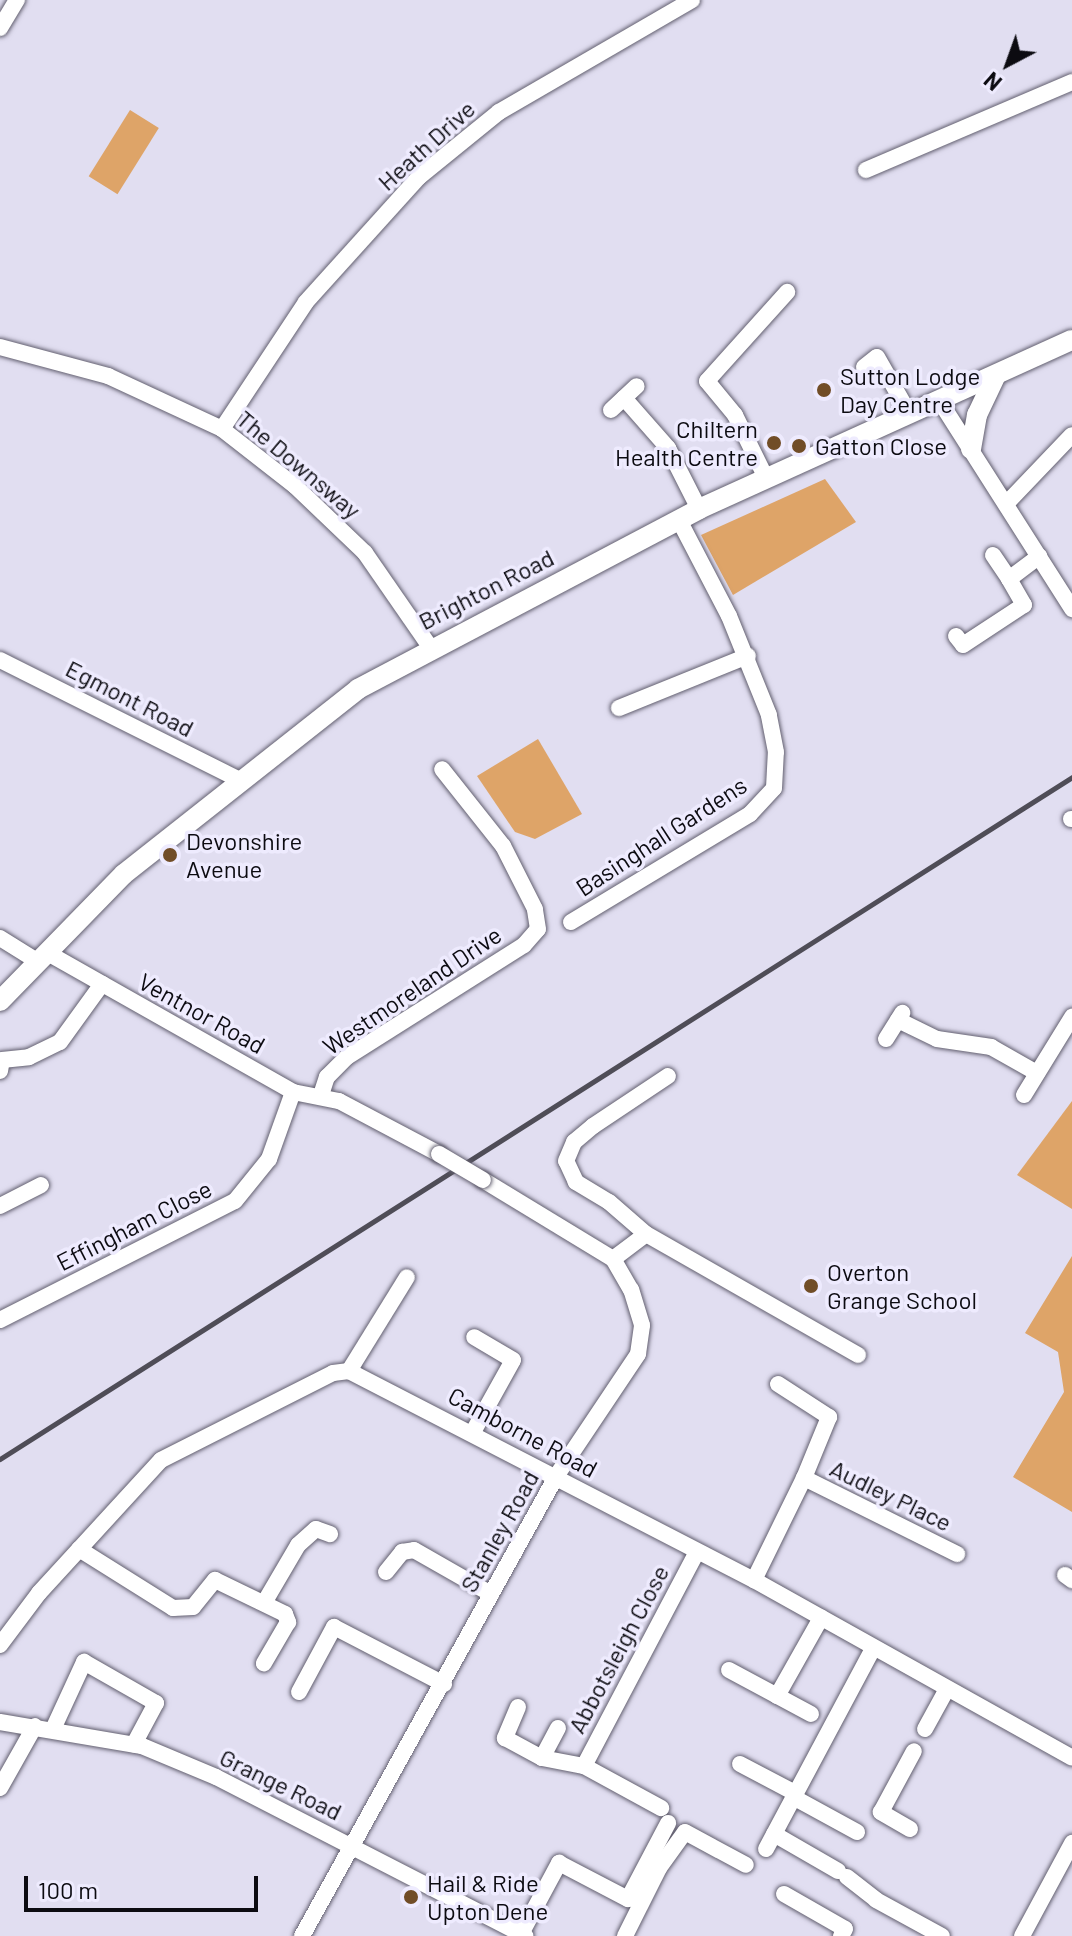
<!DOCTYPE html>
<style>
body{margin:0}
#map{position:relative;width:1072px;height:1936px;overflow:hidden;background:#e1def1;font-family:Barlow,sans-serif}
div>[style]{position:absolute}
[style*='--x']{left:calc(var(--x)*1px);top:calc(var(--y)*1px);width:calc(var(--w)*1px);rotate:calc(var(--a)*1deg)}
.green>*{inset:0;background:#dea468;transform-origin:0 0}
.roads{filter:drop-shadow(0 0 2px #625f6f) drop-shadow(0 0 2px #625f6f)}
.minor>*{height:16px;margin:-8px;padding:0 8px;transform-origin:8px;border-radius:8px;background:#fff}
.major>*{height:20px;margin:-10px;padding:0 10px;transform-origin:10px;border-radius:10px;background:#fff}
.rail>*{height:5px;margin:-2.5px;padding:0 2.5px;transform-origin:2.5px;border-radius:2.5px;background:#4f4d57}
.bridges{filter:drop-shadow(0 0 2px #625f6f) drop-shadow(0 0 2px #625f6f)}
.minor-bridge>*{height:16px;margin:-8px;padding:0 8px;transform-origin:8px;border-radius:8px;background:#fff}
.dots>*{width:22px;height:22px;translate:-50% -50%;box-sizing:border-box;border:4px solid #eeebfe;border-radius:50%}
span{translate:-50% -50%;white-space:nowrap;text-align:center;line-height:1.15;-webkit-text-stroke:7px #eeebfe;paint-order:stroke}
.street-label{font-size:24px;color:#0c0b11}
.poi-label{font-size:24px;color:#0c0b11}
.left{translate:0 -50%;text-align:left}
.right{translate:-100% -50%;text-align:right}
.north{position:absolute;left:968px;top:24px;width:80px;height:80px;-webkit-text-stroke:6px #eeebfe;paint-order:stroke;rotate:221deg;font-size:22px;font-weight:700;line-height:32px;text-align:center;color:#0c0b11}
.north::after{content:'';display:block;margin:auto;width:28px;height:36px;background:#0c0b11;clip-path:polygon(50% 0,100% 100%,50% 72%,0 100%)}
.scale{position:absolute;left:24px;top:1876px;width:234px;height:36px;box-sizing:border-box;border:4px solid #0c0b11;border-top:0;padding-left:10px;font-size:24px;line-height:28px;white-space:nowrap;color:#0c0b11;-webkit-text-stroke:6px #eeebfe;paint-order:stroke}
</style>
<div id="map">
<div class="green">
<i style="left:130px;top:110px;width:34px;height:78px;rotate:32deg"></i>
<i style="clip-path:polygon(825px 479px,856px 522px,733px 595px,701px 535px)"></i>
<i style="clip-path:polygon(538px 739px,582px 814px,535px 839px,515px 832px,477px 776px)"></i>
<i style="clip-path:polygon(1072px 1101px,1072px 1209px,1017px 1175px)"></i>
<i style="clip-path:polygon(1072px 1256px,1072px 1512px,1013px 1477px,1064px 1392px,1058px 1352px,1025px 1333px)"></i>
</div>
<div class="roads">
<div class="minor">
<i style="--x:0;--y:28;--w:33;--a:-59"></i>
<i style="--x:866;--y:170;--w:224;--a:-23.1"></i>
<i style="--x:0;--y:347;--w:112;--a:15"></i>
<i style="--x:108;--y:376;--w:126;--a:24.9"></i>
<i style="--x:222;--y:429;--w:93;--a:38"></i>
<i style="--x:295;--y:486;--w:97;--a:43.7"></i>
<i style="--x:365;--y:553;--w:114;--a:55.3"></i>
<i style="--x:864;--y:367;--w:16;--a:-38"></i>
<i style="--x:877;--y:357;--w:64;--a:60.3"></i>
<i style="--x:624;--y:398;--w:67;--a:48.7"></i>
<i style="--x:668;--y:448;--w:68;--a:63.1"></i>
<i style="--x:939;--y:400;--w:248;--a:57.5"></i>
<i style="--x:611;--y:410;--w:35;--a:-43"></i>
<i style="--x:222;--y:429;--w:152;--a:-56.5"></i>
<i style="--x:306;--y:302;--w:169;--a:-47.9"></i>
<i style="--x:419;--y:177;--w:103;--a:-39.1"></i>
<i style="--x:499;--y:112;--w:223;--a:-30.1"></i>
<i style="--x:766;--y:478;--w:70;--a:-116.2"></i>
<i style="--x:735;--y:415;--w:44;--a:-129.5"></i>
<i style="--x:707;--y:381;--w:120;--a:-48"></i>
<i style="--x:1006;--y:504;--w:95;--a:-46.3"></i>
<i style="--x:993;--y:555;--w:29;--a:56"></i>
<i style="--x:956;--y:636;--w:11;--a:52"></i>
<i style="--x:963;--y:645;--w:73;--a:-33.3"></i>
<i style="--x:1024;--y:605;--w:30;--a:-120"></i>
<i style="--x:1009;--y:579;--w:38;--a:-37"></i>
<i style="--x:0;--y:660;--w:266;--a:26.6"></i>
<i style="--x:619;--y:708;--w:139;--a:-22"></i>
<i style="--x:1071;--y:819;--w:1;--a:0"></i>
<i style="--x:571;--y:922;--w:209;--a:-31.1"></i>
<i style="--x:750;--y:814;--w:35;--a:-47"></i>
<i style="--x:774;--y:788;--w:36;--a:-87"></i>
<i style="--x:776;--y:752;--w:38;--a:-101"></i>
<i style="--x:769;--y:715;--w:107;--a:-112"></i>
<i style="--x:729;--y:616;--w:108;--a:-117.5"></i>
<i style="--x:0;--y:938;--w:44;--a:31.9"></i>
<i style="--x:46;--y:952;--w:284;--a:29.5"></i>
<i style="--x:293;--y:1092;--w:47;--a:11.1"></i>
<i style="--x:339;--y:1101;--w:113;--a:27.9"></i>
<i style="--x:898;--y:1020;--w:43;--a:26"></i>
<i style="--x:937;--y:1039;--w:55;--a:8.4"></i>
<i style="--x:991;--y:1047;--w:53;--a:29.5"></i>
<i style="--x:886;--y:1039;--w:31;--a:-58"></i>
<i style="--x:0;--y:1071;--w:11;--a:-80"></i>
<i style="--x:2;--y:1060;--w:27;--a:-6"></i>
<i style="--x:29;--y:1057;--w:34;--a:-26"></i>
<i style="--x:60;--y:1042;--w:72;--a:-54.1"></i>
<i style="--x:321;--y:1095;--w:19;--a:-72"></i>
<i style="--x:327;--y:1077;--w:28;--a:-45"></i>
<i style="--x:347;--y:1057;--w:209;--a:-32.3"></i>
<i style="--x:524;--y:945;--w:21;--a:-49"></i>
<i style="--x:538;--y:929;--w:20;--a:-99"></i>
<i style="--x:535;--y:909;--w:71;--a:-116.9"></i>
<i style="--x:503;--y:846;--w:98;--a:-128.4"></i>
<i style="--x:1024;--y:1095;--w:92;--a:-58.4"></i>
<i style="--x:0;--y:1206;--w:46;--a:-27.1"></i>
<i style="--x:646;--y:1234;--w:49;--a:-139.1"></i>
<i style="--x:609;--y:1202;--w:39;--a:-149"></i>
<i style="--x:576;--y:1182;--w:23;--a:-115"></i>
<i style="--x:566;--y:1161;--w:21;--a:-67"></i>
<i style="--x:574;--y:1142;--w:25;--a:-40"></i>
<i style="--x:593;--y:1126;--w:90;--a:-33.7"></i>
<i style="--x:613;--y:1259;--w:41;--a:-37.1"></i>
<i style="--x:646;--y:1234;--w:244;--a:29.7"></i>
<i style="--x:0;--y:1320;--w:263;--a:-26.9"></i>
<i style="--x:235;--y:1201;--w:54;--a:-51"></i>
<i style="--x:269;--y:1159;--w:71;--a:-70.3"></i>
<i style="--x:349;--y:1371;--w:110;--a:-58.3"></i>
<i style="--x:778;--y:1384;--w:61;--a:32.9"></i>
<i style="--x:829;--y:1417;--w:66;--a:112.3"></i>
<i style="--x:473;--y:1432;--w:82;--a:-60.9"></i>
<i style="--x:513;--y:1360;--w:45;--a:-149.5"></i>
<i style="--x:79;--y:1549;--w:111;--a:32.1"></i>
<i style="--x:173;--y:1608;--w:20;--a:-3"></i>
<i style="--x:193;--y:1607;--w:35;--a:-51"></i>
<i style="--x:215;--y:1580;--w:78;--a:25.9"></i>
<i style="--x:285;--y:1614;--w:9;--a:69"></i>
<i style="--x:288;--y:1622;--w:48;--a:120.3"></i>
<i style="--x:386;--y:1572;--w:26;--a:-51"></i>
<i style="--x:402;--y:1552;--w:12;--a:-9"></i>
<i style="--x:414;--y:1550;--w:89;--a:29.7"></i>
<i style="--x:1065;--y:1575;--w:9;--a:36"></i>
<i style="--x:754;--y:1580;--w:114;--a:-63.9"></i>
<i style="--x:804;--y:1478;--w:171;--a:26.4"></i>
<i style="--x:264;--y:1603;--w:67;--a:-59.6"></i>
<i style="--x:298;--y:1545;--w:24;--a:-42"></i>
<i style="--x:316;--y:1529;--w:15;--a:20"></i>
<i style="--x:0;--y:1645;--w:65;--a:-53.1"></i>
<i style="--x:39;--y:1593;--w:180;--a:-47.5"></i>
<i style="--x:161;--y:1460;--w:193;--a:-26.8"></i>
<i style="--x:333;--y:1373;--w:16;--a:-7"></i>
<i style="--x:349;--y:1371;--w:456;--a:27.3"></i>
<i style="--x:754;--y:1580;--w:364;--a:29.2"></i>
<i style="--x:729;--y:1670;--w:93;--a:28.2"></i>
<i style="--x:299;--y:1692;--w:74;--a:-61.7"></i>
<i style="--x:334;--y:1627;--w:124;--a:27.4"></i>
<i style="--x:777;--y:1696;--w:90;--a:-60.6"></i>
<i style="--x:518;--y:1707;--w:34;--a:113"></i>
<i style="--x:505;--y:1738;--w:42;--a:28.4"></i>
<i style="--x:542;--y:1758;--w:43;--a:10.8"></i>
<i style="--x:584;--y:1766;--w:88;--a:28.6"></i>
<i style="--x:0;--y:1722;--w:144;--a:9.6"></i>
<i style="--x:142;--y:1746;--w:80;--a:22.7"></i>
<i style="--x:216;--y:1777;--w:348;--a:27.2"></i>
<i style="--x:54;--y:1727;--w:72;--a:-65.2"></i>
<i style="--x:84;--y:1662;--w:83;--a:29.7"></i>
<i style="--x:156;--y:1703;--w:47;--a:118.2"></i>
<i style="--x:925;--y:1729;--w:46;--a:-61.2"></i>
<i style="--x:542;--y:1758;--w:34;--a:-62"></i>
<i style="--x:740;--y:1764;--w:62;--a:27.8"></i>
<i style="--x:584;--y:1766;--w:240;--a:-62.2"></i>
<i style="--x:0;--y:1788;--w:71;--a:-60.6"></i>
<i style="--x:793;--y:1797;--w:73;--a:28.7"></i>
<i style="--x:910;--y:1829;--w:34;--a:-150"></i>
<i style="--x:881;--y:1812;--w:69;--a:-61.6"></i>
<i style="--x:774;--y:1834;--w:74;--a:30"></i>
<i style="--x:766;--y:1849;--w:227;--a:-61.9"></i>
<i style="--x:847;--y:1877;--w:37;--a:38"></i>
<i style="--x:876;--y:1900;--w:75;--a:28.6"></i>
<i style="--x:784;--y:1894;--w:70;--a:29.8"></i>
<i style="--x:845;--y:1929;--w:8;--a:120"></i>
<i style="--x:521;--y:1934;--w:81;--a:-61.8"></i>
<i style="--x:559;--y:1863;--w:78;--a:27.6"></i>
<i style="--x:628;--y:1899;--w:86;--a:-62.2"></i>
<i style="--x:302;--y:1936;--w:527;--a:-61.05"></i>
<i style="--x:557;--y:1475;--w:146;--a:-56.2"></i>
<i style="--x:638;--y:1354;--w:29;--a:-82"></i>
<i style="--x:642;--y:1325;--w:37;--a:-107"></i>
<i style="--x:631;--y:1290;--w:36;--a:-120"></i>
<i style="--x:613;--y:1259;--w:152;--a:-148.7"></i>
<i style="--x:625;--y:1936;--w:76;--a:-63.4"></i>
<i style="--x:659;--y:1868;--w:44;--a:-54.2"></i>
<i style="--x:685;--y:1832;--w:69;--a:28.4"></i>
<i style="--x:1022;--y:1936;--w:106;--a:-61.7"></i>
</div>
<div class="major">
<i style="--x:971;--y:449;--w:35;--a:-80"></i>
<i style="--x:977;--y:415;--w:44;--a:-64.6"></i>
<i style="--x:0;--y:1001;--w:177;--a:-45.7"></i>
<i style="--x:124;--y:874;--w:298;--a:-38.3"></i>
<i style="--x:358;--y:689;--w:386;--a:-27.8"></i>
<i style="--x:699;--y:509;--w:409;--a:-24.4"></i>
</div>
</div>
<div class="rail">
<i style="--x:0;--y:1459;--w:1271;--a:-32.46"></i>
</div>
<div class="bridges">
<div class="minor-bridge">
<i style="--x:439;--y:1154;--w:51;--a:30.6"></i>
</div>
</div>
<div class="dots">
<i style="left:824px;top:390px;background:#714d27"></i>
<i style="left:774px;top:443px;background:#714d27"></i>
<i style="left:799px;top:446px;background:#714d27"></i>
<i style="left:170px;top:855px;background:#714d27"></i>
<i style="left:811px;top:1286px;background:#714d27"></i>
<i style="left:411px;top:1897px;background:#714d27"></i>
</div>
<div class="street-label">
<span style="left:426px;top:145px;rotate:-42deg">Heath Drive</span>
<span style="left:299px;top:464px;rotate:40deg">The Downsway</span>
<span style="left:486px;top:589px;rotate:-27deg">Brighton Road</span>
<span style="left:130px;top:698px;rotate:27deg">Egmont Road</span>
<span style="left:661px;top:836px;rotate:-33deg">Basinghall Gardens</span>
<span style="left:412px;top:990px;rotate:-34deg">Westmoreland Drive</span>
<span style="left:202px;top:1013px;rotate:29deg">Ventnor Road</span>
<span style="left:134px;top:1225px;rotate:-27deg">Effingham Close</span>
<span style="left:523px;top:1432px;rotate:28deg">Camborne Road</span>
<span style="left:891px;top:1495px;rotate:26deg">Audley Place</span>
<span style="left:499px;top:1531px;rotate:-61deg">Stanley Road</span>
<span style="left:618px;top:1649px;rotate:-62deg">Abbotsleigh Close</span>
<span style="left:281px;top:1784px;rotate:26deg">Grange Road</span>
</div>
<div class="poi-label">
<span class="left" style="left:840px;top:390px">Sutton Lodge<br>Day Centre</span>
<span class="right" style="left:758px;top:443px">Chiltern<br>Health Centre</span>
<span class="left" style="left:815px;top:446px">Gatton Close</span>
<span class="left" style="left:186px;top:855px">Devonshire<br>Avenue</span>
<span class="left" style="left:827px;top:1286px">Overton<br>Grange School</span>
<span class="left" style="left:427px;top:1897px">Hail &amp; Ride<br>Upton Dene</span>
</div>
<div class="north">N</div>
<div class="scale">100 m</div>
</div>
